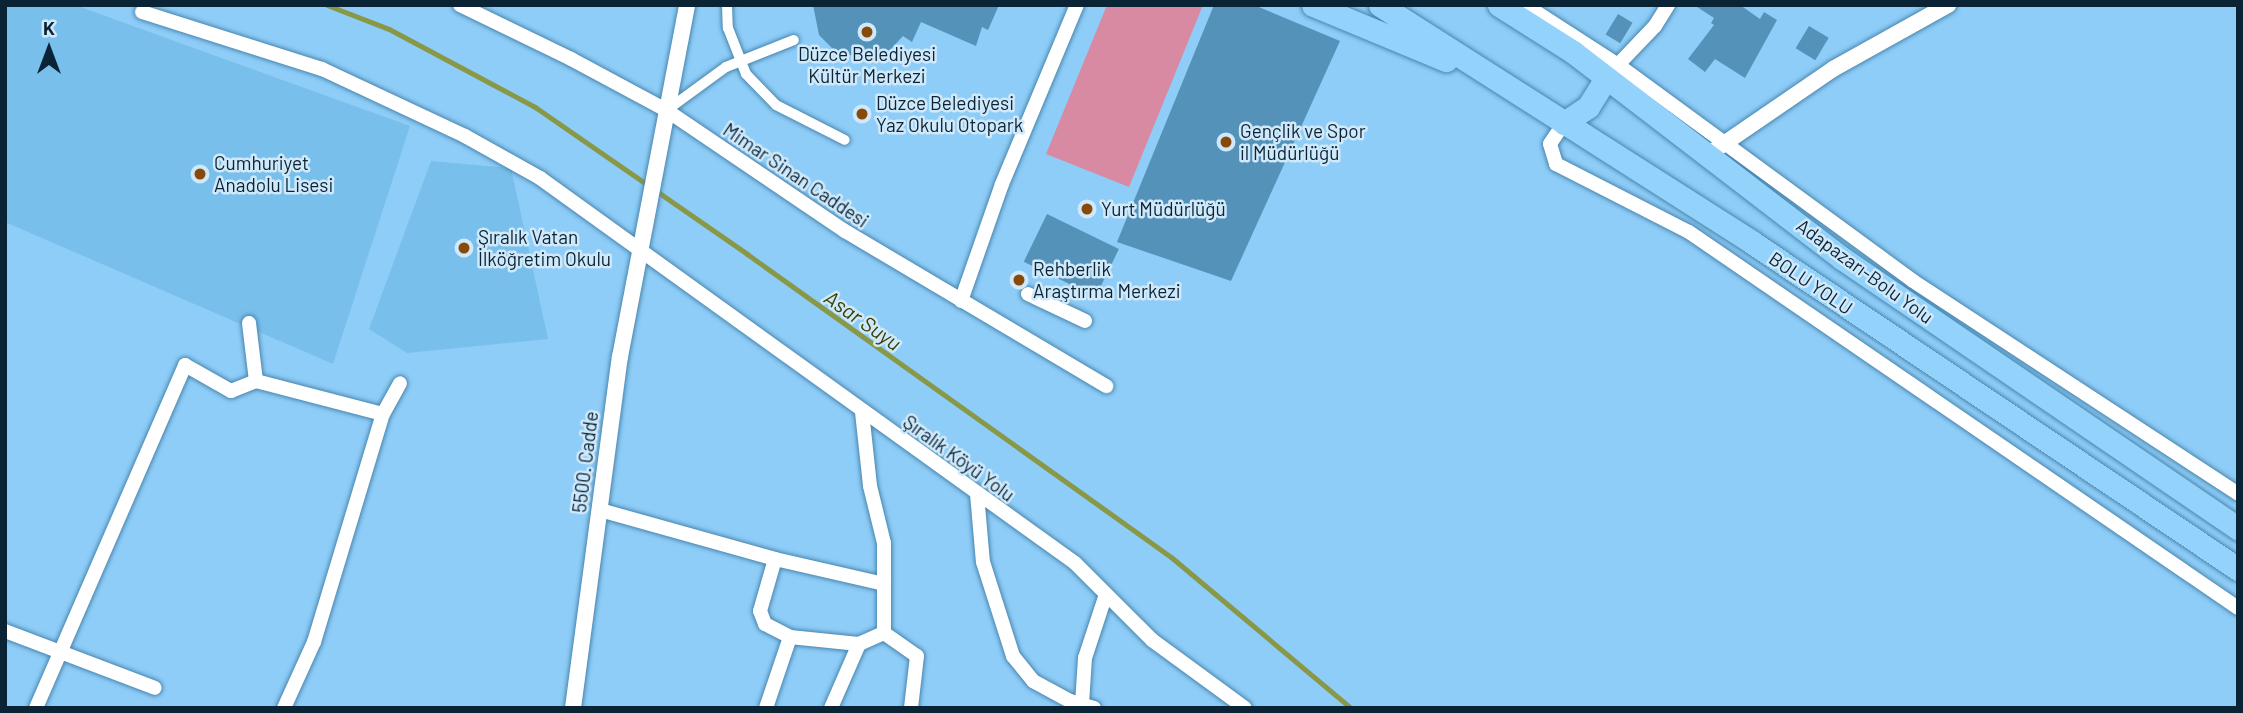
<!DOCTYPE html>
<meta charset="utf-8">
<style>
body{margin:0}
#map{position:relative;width:2243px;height:713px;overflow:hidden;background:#8ecdf8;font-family:Barlow,sans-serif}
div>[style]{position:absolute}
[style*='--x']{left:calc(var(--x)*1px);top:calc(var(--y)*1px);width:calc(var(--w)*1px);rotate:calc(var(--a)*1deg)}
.built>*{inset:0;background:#79bfec}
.green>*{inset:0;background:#d88aa3}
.stream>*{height:5px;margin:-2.5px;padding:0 2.5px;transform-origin:2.5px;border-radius:2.5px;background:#889846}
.building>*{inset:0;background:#5492ba;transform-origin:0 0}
.roads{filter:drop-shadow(0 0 2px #4986ae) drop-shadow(0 0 2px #4986ae)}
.pedestrian>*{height:10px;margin:-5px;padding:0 5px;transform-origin:5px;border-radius:5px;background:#fff}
.minor>*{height:14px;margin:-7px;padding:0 7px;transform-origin:7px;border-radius:7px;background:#fff}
.tertiary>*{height:16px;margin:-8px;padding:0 8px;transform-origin:8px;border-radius:8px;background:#fff}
.trunk>*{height:23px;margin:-11.5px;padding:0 11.5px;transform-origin:11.5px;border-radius:11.5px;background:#92d2fb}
.dots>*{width:19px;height:19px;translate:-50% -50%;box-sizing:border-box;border:4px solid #d0e9fa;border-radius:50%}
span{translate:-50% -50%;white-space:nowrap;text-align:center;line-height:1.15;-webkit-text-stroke:5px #d0e9fa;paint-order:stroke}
.poi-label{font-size:19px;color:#0a2435}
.left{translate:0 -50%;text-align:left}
.street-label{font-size:19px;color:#0a2435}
.water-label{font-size:21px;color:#364000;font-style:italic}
.frame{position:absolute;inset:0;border:7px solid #0a2435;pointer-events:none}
.north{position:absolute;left:14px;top:14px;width:70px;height:70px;-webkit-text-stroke:5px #d0e9fa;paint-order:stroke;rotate:0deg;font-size:19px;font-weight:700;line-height:28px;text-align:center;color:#0a2435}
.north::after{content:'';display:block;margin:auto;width:24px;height:32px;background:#0a2435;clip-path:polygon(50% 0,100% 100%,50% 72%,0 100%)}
</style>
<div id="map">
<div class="built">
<i style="clip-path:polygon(5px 5px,75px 5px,410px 126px,333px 364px,5px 222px)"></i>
<i style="clip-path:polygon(431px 161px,511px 168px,548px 339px,407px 353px,369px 329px)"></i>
</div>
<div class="green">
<i style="clip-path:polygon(1107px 5px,1203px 5px,1129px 187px,1046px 154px)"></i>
</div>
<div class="stream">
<i style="--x:327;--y:5;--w:66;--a:21.2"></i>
<i style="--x:389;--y:29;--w:166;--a:28.1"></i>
<i style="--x:535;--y:107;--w:258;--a:34.7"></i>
<i style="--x:747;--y:254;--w:521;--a:35.55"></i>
<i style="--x:1171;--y:557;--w:235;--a:40"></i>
</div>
<div class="building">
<i style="clip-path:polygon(813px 5px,999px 5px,988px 30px,982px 27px,976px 46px,921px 22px,912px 42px,903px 36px,890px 50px,859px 58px,833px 49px,819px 35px)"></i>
<i style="clip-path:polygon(1214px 5px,1254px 5px,1340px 41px,1231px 281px,1117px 242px)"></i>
<i style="clip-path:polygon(1694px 5px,1740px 5px,1760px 19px,1764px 12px,1777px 20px,1745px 78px,1715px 59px,1705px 72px,1688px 59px,1714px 25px,1711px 23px,1714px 18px)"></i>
<i style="left:1618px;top:14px;width:17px;height:24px;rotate:31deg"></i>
<i style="left:1809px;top:26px;width:23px;height:26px;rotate:31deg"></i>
<i style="left:1047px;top:214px;width:80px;height:53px;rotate:26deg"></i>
</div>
<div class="roads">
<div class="pedestrian">
<i style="--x:727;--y:5;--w:23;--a:88"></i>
<i style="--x:728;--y:28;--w:49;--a:68.6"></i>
<i style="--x:746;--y:74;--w:43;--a:45.9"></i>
<i style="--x:776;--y:105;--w:77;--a:26.9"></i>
<i style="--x:667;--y:110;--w:73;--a:-36.1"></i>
<i style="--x:726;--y:67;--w:73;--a:-21.7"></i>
</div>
<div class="minor">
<i style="--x:460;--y:5;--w:123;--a:25.9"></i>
<i style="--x:571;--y:59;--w:108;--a:28.2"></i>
<i style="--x:666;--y:110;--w:216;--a:34.1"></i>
<i style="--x:845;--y:231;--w:304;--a:30.7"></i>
<i style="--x:1525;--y:5;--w:111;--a:32.8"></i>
<i style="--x:1618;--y:65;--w:366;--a:36.2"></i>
<i style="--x:1913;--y:281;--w:389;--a:33.2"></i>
<i style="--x:142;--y:12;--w:189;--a:17.6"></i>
<i style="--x:322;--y:69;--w:158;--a:25.1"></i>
<i style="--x:465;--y:136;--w:86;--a:29.2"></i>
<i style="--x:540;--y:178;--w:659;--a:35.74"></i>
<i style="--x:1075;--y:563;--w:109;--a:45"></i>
<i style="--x:1152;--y:640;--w:115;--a:36.2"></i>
<i style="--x:1612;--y:71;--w:62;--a:-46.3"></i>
<i style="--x:1655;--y:26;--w:25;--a:-58"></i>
<i style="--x:1564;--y:123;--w:25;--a:124"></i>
<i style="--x:1550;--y:144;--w:21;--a:73"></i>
<i style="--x:1556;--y:164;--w:149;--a:27.1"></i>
<i style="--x:1689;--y:232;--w:665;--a:34.41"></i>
<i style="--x:1028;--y:294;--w:63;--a:25.3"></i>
<i style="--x:961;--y:301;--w:124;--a:-70.7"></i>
<i style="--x:1002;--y:184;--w:194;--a:-67.3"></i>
<i style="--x:249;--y:323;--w:58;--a:83.1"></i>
<i style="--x:256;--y:381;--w:131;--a:14.6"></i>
<i style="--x:383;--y:414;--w:35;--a:-61"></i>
<i style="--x:862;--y:412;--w:74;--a:83.8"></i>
<i style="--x:870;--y:486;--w:59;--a:76.2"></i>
<i style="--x:884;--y:543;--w:90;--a:90"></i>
<i style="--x:977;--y:494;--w:68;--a:85"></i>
<i style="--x:983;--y:562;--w:99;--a:72.3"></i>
<i style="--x:1013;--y:656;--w:32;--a:51"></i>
<i style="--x:1033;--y:681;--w:42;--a:28.4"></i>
<i style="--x:1070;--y:701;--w:25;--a:16"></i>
<i style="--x:600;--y:510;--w:182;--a:15.6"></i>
<i style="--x:775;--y:559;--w:112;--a:12.9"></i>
<i style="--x:775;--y:559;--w:54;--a:106.1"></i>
<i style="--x:760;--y:611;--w:14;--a:69"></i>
<i style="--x:765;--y:624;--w:28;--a:27"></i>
<i style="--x:790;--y:637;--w:69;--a:5.8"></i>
<i style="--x:5;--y:631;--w:160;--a:20.8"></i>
<i style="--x:884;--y:633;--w:40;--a:34.9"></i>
<i style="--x:917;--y:656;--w:52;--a:96.6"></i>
<i style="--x:1082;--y:704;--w:46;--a:-86.3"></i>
<i style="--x:1085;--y:658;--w:67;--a:-71.8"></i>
<i style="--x:36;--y:708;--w:374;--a:-66.5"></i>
<i style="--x:185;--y:365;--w:53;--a:29.5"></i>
<i style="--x:231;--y:391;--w:27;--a:-22"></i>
<i style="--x:284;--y:708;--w:72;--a:-65.6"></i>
<i style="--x:314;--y:642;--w:238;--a:-73.2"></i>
<i style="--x:766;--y:708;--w:75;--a:-71.3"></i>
<i style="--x:831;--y:708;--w:70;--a:-66.4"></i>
<i style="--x:859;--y:644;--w:27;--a:-24"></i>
</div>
<div class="tertiary">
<i style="--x:1709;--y:154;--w:150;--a:-34.4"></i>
<i style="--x:1833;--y:69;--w:132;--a:-29.1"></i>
<i style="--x:573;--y:708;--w:354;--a:-82.4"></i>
<i style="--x:620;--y:357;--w:358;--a:-79.2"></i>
</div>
<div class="trunk">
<i style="--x:1313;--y:5;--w:144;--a:22.5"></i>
<i style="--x:1380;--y:5;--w:442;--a:32.5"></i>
<i style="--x:1753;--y:243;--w:584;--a:33.91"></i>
<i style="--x:1499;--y:5;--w:88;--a:32.4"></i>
<i style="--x:1573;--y:52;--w:340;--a:37.5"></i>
<i style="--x:1843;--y:259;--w:478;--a:34.3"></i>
<i style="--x:1564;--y:123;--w:29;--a:-34"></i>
<i style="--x:1588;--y:107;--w:34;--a:-58"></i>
</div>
</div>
<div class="dots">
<i style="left:867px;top:32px;background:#874a09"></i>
<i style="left:862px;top:114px;background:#874a09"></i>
<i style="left:1226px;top:142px;background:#874a09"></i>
<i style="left:200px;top:174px;background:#874a09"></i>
<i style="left:1087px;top:209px;background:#874a09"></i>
<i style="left:464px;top:248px;background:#874a09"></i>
<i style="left:1019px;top:280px;background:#874a09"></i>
</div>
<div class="poi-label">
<span style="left:867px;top:65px">Düzce Belediyesi<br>Kültür Merkezi</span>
<span class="left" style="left:876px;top:114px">Düzce Belediyesi<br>Yaz Okulu Otopark</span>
<span class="left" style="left:1240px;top:142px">Gençlik ve Spor<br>il Müdürlüğü</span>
<span class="left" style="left:214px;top:174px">Cumhuriyet<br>Anadolu Lisesi</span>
<span class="left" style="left:1101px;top:209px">Yurt Müdürlüğü</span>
<span class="left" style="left:478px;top:248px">Şıralık Vatan<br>İlköğretim Okulu</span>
<span class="left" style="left:1033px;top:280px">Rehberlik<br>Araştırma Merkezi</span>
</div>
<div class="street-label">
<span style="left:796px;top:175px;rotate:34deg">Mimar Sinan Caddesi</span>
<span style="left:1865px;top:271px;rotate:36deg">Adapazarı-Bolu Yolu</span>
<span style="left:1811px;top:283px;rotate:34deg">BOLU YOLU</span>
<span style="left:959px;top:458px;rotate:36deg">Şıralık Köyü Yolu</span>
<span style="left:585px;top:462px;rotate:-83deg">5500. Cadde</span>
</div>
<div class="water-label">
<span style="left:863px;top:320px;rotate:35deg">Asar Suyu</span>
</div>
<div class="frame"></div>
<div class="north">K</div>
</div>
